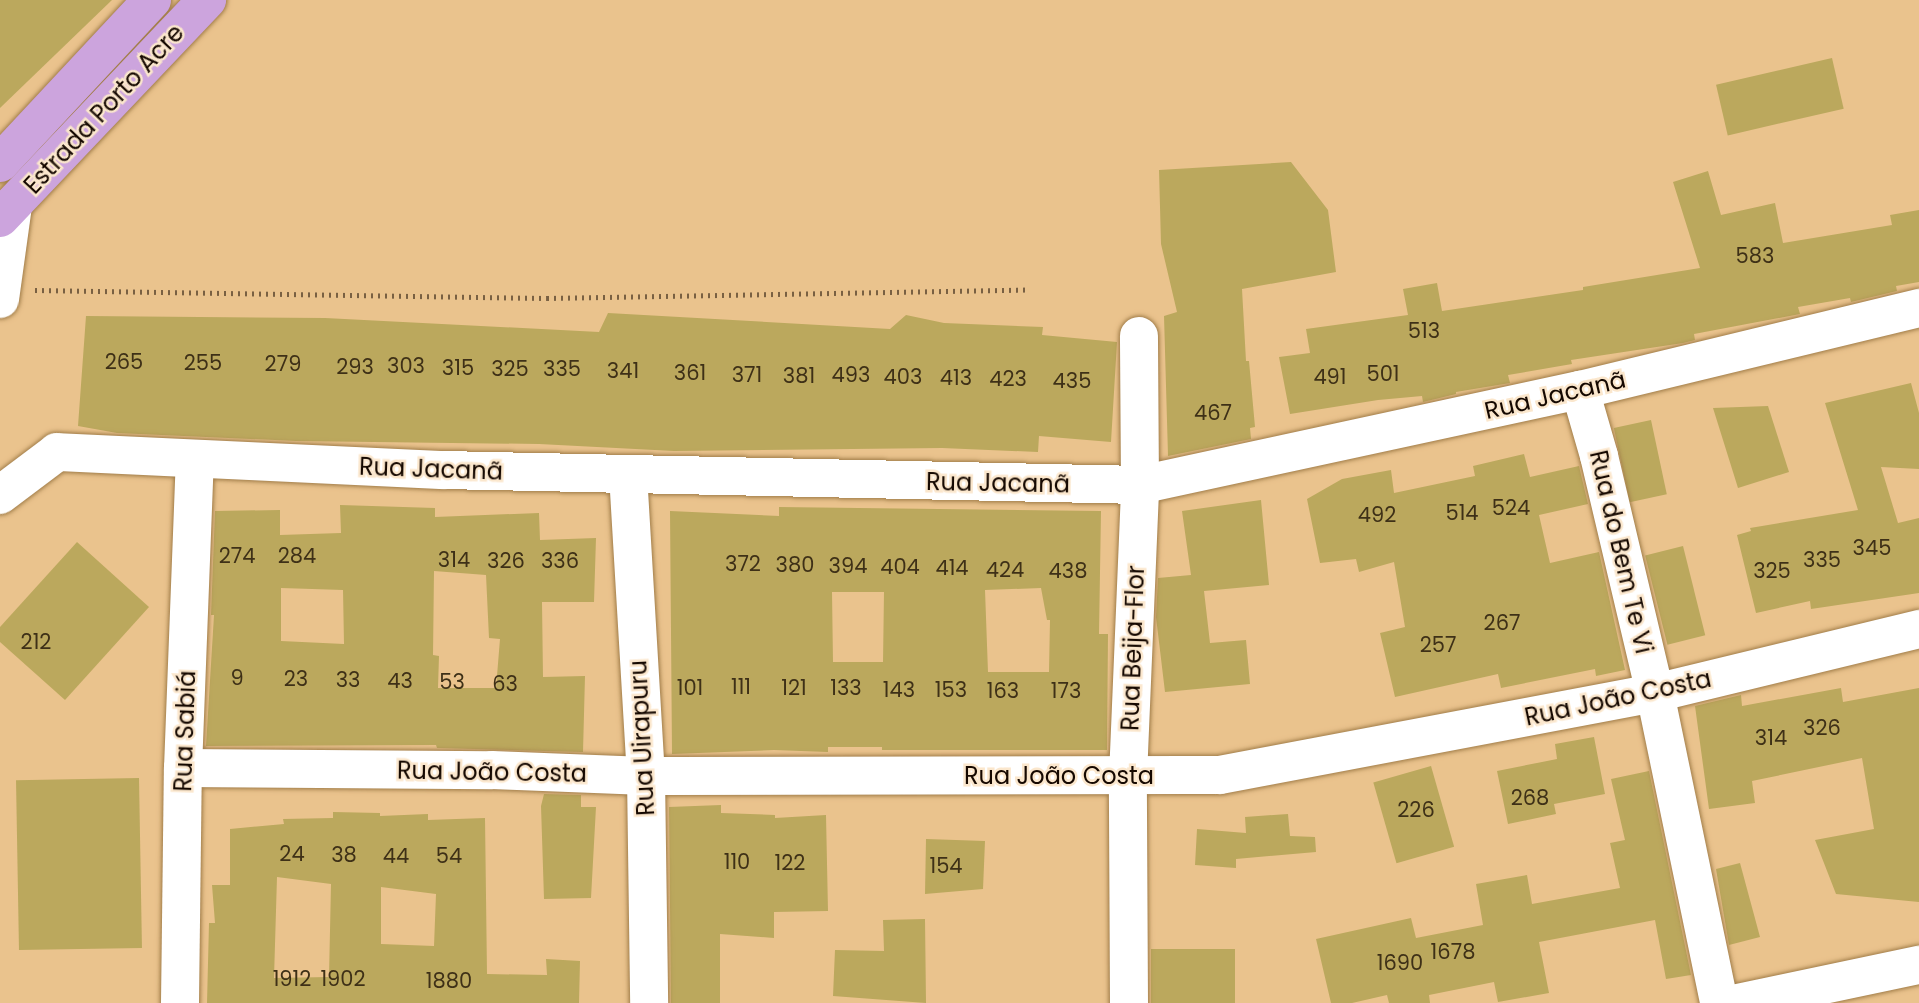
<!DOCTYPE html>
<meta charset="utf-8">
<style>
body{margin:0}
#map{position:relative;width:1919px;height:1003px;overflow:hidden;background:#eac38d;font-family:Poppins,sans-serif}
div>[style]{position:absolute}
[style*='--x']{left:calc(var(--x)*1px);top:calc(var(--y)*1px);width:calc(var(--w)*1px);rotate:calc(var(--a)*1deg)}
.building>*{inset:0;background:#bba85d;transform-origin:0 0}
.path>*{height:4.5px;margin-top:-2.25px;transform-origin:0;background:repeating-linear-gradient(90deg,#796042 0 2px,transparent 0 7px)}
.roads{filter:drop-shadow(0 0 2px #a17d49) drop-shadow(0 0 2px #a17d49)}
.minor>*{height:38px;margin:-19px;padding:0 19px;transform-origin:19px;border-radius:19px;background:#fff}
.major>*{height:38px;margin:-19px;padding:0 19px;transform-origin:19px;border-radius:19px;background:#cca4dd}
span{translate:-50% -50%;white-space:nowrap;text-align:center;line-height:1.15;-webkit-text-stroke:5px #fbe7cd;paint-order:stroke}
.number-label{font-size:21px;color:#3e3017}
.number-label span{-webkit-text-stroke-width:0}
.street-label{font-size:24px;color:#150800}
</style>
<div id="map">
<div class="building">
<i style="clip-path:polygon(0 0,112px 0,0 108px)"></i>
<i style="left:1832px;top:58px;width:52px;height:119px;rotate:77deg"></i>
<i style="clip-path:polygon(1291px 162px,1328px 210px,1336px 272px,1242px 289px,1246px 361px,1249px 361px,1255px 427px,1250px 428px,1251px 439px,1168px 456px,1164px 316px,1177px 312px,1161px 244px,1159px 170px)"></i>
<i style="clip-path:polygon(1708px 171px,1721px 215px,1775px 203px,1783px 243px,1892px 225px,1890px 215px,1919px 210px,1919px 282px,1896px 286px,1897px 291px,1851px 302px,1850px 298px,1798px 307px,1800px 314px,1694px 334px,1695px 340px,1683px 343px,1571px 360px,1572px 364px,1508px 375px,1510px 383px,1456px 392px,1456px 394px,1423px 402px,1422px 396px,1378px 400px,1290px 414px,1279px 357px,1310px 353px,1306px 329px,1408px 315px,1403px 289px,1437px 283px,1442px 311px,1583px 290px,1583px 287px,1700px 268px,1673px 182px)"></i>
<i style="clip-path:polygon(608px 313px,890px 329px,906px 315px,944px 323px,1043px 327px,1042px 335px,1117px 342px,1111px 442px,1039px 436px,1038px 452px,942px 448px,674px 451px,539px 444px,296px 441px,117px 433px,78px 426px,86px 316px,325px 318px,599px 332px)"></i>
<i style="clip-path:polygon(1911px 383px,1919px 413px,1919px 469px,1881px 467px,1898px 523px,1919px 518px,1919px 593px,1811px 609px,1810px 601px,1756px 613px,1737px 535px,1751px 531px,1750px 528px,1858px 510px,1825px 403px)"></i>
<i style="clip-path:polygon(1768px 406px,1789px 472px,1738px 488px,1713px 408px)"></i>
<i style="left:1651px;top:420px;width:76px;height:38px;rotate:78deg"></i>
<i style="clip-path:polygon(1524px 454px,1530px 477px,1579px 466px,1588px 504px,1539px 515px,1550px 563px,1599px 552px,1625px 670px,1596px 676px,1595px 669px,1501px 688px,1498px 674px,1395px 697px,1380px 633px,1405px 627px,1394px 562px,1359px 572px,1356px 559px,1320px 563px,1307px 499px,1342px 479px,1391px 470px,1394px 493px,1475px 476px,1473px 466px)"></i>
<i style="clip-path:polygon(1261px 500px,1269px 585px,1204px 591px,1210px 643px,1246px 640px,1250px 684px,1165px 692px,1156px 617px,1158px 578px,1191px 575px,1182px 511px)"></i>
<i style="clip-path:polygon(evenodd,340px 505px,435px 508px,435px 517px,539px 513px,540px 540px,596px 538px,594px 602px,542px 602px,543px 677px,585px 676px,583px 752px,437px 748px,436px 745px,206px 746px,214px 615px,211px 615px,215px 511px,280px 510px,280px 535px,341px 533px,340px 505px,434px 571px,486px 575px,489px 638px,500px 639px,496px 688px,438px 688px,439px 656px,433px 655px,434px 571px,340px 505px,281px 588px,343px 590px,344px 644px,281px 641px,281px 588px)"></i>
<i style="clip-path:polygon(evenodd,779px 507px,1101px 511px,1099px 634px,1108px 634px,1107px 750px,882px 750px,882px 747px,828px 747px,828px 752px,774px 750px,672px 754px,670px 511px,779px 516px,779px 507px,1041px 588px,1047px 620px,1050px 620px,1049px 672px,988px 672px,985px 590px,1041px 588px,779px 507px,832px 592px,884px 592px,883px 662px,833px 662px,832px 592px)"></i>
<i style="clip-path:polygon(77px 542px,149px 607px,65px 700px,0 642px,0 627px)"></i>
<i style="left:1683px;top:546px;width:92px;height:39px;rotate:76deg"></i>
<i style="clip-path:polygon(1841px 688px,1843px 702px,1919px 688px,1919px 902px,1836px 894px,1815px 840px,1874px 829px,1862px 758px,1752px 781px,1755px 803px,1709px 809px,1695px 706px,1741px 695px,1742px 706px)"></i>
<i style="clip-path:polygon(1594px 737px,1605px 794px,1554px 804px,1556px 814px,1508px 824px,1497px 771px,1557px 759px,1555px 744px)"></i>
<i style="left:1431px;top:766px;width:84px;height:60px;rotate:74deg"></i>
<i style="clip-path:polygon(1649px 771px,1691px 975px,1666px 979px,1655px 920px,1539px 942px,1549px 993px,1498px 1002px,1494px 982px,1429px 995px,1430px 1003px,1389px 1003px,1387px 995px,1352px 1003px,1331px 1003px,1316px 939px,1411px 918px,1416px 938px,1483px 925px,1476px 884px,1527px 875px,1532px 904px,1620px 888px,1610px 843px,1625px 840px,1611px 779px)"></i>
<i style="left:139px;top:778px;width:170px;height:123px;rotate:89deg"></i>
<i style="clip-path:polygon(544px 794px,581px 795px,581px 807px,596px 807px,591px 898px,544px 899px,541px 806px)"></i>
<i style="clip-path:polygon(721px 805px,721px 813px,775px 815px,775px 818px,826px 815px,828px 911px,774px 912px,774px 938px,720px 934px,720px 1003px,671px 1003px,669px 807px)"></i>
<i style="clip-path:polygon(evenodd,333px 812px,380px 813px,380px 816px,428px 814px,428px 820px,485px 818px,487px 974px,547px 975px,546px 959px,580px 961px,579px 1003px,207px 1003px,209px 923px,215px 923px,212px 885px,230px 885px,230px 829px,284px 824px,283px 819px,333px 818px,333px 812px,277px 877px,331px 884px,329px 977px,274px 978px,277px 877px,333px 812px,381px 887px,436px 894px,434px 946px,381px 944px,381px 887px)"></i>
<i style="clip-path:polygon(1288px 814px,1290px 836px,1315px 837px,1316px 852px,1236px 859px,1236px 868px,1195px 865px,1197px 829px,1246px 833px,1245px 817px)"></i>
<i style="clip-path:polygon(926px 839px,985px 841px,983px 889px,925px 894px)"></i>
<i style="clip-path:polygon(1740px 863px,1760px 937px,1729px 945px,1716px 869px)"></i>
<i style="clip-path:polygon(925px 919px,926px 1003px,833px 996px,835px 950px,884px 951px,883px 920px)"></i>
<i style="left:1151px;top:949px;width:84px;height:54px"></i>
</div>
<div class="path">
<i style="--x:35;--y:290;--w:512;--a:0.9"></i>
<i style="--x:547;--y:298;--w:481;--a:-1"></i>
</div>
<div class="roads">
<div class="minor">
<i style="--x:0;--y:299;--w:95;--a:-82.1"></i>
<i style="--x:1580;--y:390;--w:69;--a:73.9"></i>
<i style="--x:1599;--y:456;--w:244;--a:76.7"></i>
<i style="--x:1655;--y:693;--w:317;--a:78.3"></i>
<i style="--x:628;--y:474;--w:303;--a:86.6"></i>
<i style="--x:646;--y:776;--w:227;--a:89.2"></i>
<i style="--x:0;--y:495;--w:71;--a:-37"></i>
<i style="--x:57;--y:452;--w:386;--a:2.7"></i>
<i style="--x:443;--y:470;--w:697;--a:1.23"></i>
<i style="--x:1140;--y:485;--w:450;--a:-12.2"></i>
<i style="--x:1580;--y:390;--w:349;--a:-13.6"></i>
<i style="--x:183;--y:768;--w:309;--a:0.4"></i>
<i style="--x:492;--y:770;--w:154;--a:2.2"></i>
<i style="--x:646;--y:776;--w:574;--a:-0.1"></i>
<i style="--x:1220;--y:775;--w:443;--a:-10.7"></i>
<i style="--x:1655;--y:693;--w:272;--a:-13.6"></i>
<i style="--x:180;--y:1003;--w:235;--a:-89.3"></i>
<i style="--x:183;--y:768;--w:308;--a:-87.8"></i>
<i style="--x:1129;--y:1003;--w:226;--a:-90.3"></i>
<i style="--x:1128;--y:777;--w:292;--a:-87.6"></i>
<i style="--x:1140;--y:485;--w:149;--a:-90.4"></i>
<i style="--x:1738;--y:1003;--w:185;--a:-11.9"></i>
</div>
<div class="major">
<i style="--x:0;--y:163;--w:223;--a:-47"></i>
<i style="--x:0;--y:218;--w:301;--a:-46.5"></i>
</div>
</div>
<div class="number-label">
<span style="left:1755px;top:256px">583</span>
<span style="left:1424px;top:331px">513</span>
<span style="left:124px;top:362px">265</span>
<span style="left:203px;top:363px">255</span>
<span style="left:283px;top:364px">279</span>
<span style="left:406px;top:366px">303</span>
<span style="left:355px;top:367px">293</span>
<span style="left:458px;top:368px">315</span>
<span style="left:510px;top:369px">325</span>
<span style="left:562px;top:369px">335</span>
<span style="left:623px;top:371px">341</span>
<span style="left:690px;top:373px">361</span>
<span style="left:1383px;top:374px">501</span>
<span style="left:747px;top:375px">371</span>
<span style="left:851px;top:375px">493</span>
<span style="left:799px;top:376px">381</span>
<span style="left:903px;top:377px">403</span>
<span style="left:1330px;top:377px">491</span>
<span style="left:956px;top:378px">413</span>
<span style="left:1008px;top:379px">423</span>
<span style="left:1072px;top:381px">435</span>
<span style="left:1213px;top:413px">467</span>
<span style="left:1511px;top:508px">524</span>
<span style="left:1462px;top:513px">514</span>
<span style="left:1377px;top:515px">492</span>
<span style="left:1872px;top:548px">345</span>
<span style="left:237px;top:556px">274</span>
<span style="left:297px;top:556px">284</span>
<span style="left:454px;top:560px">314</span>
<span style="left:1822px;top:560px">335</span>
<span style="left:506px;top:561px">326</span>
<span style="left:560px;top:561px">336</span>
<span style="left:743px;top:564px">372</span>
<span style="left:795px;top:565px">380</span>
<span style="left:848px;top:566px">394</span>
<span style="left:900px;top:567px">404</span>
<span style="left:952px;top:568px">414</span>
<span style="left:1005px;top:570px">424</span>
<span style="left:1068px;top:571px">438</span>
<span style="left:1772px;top:571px">325</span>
<span style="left:1502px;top:623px">267</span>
<span style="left:36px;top:642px">212</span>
<span style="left:1438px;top:645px">257</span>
<span style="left:237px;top:678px">9</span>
<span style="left:296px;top:679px">23</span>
<span style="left:348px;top:680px">33</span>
<span style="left:400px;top:681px">43</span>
<span style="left:452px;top:682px">53</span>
<span style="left:505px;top:684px">63</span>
<span style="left:741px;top:687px">111</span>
<span style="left:690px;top:688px">101</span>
<span style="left:794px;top:688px">121</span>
<span style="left:846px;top:688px">133</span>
<span style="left:899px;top:690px">143</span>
<span style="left:951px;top:690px">153</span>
<span style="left:1003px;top:691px">163</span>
<span style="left:1066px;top:691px">173</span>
<span style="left:1822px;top:728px">326</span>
<span style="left:1771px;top:738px">314</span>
<span style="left:1530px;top:798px">268</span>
<span style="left:1416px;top:810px">226</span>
<span style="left:292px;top:854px">24</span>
<span style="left:344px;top:855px">38</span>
<span style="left:396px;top:856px">44</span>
<span style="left:449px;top:856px">54</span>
<span style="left:737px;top:862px">110</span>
<span style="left:790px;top:863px">122</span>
<span style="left:946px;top:866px">154</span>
<span style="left:1453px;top:952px">1678</span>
<span style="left:1400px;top:963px">1690</span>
<span style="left:292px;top:979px">1912</span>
<span style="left:343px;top:979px">1902</span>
<span style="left:449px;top:981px">1880</span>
</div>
<div class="street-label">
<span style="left:104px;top:109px;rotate:-47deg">Estrada Porto Acre</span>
<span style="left:1555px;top:395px;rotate:-13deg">Rua Jacanã</span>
<span style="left:431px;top:469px;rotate:2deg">Rua Jacanã</span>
<span style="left:998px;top:483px;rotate:1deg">Rua Jacanã</span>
<span style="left:1621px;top:552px;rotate:77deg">Rua do Bem Te Vi</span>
<span style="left:1133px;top:648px;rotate:-88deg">Rua Beija-Flor</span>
<span style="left:1618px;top:698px;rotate:-12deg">Rua João Costa</span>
<span style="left:185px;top:731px;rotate:-88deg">Rua Sabiá</span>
<span style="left:642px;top:738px;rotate:-93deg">Rua Uirapuru</span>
<span style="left:492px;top:772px;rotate:1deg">Rua João Costa</span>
<span style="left:1059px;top:776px">Rua João Costa</span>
</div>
</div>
